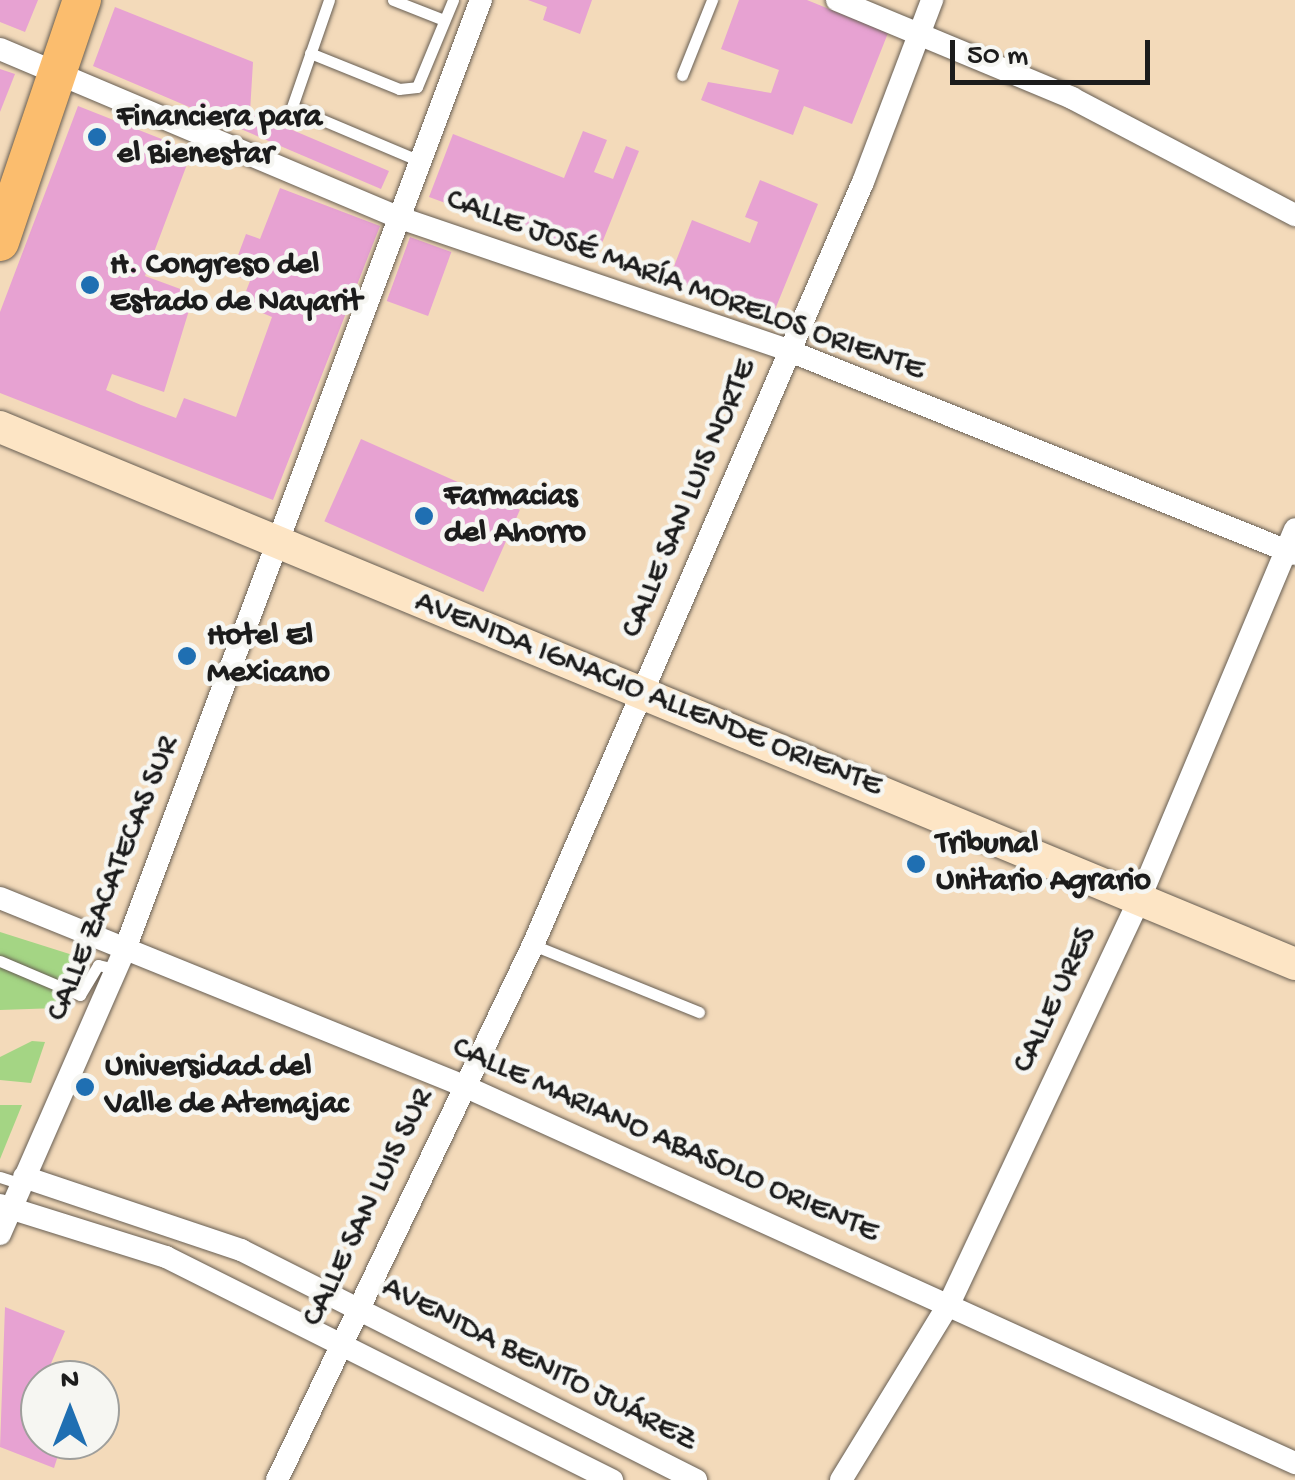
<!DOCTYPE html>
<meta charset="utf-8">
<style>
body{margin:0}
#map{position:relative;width:1295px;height:1480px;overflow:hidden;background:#f3daba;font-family:"Gochi Hand",sans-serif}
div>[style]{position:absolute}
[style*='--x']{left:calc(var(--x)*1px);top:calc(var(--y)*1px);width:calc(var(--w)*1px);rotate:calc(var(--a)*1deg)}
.green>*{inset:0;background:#a4d584}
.building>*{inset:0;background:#e7a2d2;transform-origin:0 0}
.roads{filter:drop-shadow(0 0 2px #675e53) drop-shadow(0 0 2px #675e53)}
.lane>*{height:11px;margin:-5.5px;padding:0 5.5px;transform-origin:5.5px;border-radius:5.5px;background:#fff}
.street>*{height:22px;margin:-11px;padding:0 11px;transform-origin:11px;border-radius:11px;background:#fff}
.secondary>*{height:32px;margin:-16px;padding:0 16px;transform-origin:16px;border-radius:16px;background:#fde5c5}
.primary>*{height:38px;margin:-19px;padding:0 19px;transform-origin:19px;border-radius:19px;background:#fbbd6e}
.dots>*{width:28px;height:28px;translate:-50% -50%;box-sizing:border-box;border:5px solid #f6f6f2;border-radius:50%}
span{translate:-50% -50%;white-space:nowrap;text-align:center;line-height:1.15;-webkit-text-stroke:9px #f6f6f2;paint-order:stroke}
.poi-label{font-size:32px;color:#1c1c1c;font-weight:700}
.left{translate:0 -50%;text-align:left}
.street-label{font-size:32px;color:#1c1c1c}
.north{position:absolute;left:20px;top:1360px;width:100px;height:100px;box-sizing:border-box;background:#f6f6f2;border:2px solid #9f9f9c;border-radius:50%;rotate:0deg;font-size:28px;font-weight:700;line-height:40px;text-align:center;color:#1c1c1c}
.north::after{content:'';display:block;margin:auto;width:35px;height:45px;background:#1f6fb2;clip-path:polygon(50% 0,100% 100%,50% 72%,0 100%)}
.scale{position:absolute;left:950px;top:40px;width:200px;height:45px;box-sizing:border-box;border:5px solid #1c1c1c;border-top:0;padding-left:12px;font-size:30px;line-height:35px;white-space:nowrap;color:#1c1c1c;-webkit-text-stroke:8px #f6f6f2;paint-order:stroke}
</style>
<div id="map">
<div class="green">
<i style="clip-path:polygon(0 932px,79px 957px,58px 1008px,0 1010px)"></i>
<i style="clip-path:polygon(32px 1041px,45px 1042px,31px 1083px,0 1080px,0 1057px)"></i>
<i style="clip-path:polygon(0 1105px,22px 1105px,0 1159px)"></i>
</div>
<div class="building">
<i style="clip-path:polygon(0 0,38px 0,25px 32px,0 22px)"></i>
<i style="clip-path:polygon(528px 0,592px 0,580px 34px,543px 20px,547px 7px)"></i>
<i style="clip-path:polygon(739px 0,807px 0,888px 33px,852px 124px,804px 106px,793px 135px,701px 100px,708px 82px,771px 93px,779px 70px,721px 49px)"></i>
<i style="clip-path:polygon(115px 7px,253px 62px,250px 112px,389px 171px,381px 189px,93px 66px)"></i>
<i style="clip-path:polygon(0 69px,15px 74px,0 112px)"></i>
<i style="clip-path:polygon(78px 106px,192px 151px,145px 276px,194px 294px,164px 392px,112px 374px,106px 390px,141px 405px,176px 418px,184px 398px,236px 417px,272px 317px,241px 304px,250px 281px,231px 274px,246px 234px,260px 239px,280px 188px,380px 226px,273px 500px,0 393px,0 312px)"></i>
<i style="clip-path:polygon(583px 131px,607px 140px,594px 172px,613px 179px,626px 146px,639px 151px,596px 258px,429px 197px,453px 134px,564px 178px)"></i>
<i style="clip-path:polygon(760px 180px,818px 204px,772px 317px,669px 279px,692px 220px,750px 243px,758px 222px,745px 217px)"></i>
<i style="left:410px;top:237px;width:44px;height:68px;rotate:20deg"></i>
<i style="left:361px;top:439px;width:174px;height:90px;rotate:24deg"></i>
<i style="clip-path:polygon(5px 1307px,65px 1331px,46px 1375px,60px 1380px,40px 1380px,40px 1440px,63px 1440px,54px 1468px,0 1447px)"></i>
</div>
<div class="roads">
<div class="lane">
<i style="--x:329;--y:0;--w:113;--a:109.1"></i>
<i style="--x:292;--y:107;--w:139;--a:22.9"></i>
<i style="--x:393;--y:0;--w:55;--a:21.4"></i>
<i style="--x:310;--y:53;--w:96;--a:22"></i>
<i style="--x:399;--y:89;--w:18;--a:-6"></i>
<i style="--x:417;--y:87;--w:94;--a:-67.5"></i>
<i style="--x:682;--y:75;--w:81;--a:-68.2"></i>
<i style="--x:533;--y:945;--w:179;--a:22"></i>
<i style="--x:0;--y:961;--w:87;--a:23"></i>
<i style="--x:80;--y:995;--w:35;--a:-59"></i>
<i style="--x:98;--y:965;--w:18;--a:13"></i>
<i style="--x:0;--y:1177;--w:22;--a:18"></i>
</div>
<div class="street">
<i style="--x:837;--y:0;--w:255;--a:22.6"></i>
<i style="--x:1072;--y:98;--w:252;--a:27.7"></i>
<i style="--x:0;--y:49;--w:437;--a:22.9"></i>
<i style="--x:403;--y:219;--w:406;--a:18.8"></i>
<i style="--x:787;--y:350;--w:547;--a:21.88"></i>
<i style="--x:0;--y:898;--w:501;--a:22.06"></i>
<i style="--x:464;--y:1086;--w:913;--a:24.4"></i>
<i style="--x:24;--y:1177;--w:229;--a:18.6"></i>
<i style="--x:241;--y:1250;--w:510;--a:26.82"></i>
<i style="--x:0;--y:1205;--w:174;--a:17.4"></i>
<i style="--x:166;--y:1257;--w:499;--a:26.6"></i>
<i style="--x:0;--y:1234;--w:311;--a:-66.3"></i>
<i style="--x:125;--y:949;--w:1014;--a:-69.44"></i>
<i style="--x:277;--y:1480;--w:593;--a:-64.43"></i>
<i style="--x:533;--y:945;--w:831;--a:-66.61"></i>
<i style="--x:863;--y:182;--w:195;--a:-69.2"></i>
<i style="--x:841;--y:1480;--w:206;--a:-58.5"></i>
<i style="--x:949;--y:1304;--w:449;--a:-64.8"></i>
<i style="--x:1140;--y:898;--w:400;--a:-67.2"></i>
</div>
<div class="secondary">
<i style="--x:0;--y:427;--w:1402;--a:22.52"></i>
</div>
<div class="primary">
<i style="--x:0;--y:242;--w:256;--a:-71.3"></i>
</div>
</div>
<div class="dots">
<i style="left:97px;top:137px;background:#1f6fb2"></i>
<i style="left:90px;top:285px;background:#1f6fb2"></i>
<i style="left:424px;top:516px;background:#1f6fb2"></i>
<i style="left:187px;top:656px;background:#1f6fb2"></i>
<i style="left:916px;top:864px;background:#1f6fb2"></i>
<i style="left:85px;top:1087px;background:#1f6fb2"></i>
</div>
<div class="poi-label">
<span class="left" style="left:117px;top:137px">Financiera para<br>el Bienestar</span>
<span class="left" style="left:110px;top:285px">H. Congreso del<br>Estado de Nayarit</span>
<span class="left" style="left:444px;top:516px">Farmacias<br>del Ahorro</span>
<span class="left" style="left:207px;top:656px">Hotel El<br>Mexicano</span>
<span class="left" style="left:936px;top:864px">Tribunal<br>Unitario Agrario</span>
<span class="left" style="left:105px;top:1087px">Universidad del<br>Valle de Atemajac</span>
</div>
<div class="street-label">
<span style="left:685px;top:286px;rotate:20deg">CALLE JOSÉ MARÍA MORELOS ORIENTE</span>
<span style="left:690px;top:499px;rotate:-67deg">CALLE SAN LUIS NORTE</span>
<span style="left:648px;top:695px;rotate:22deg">AVENIDA IGNACIO ALLENDE ORIENTE</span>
<span style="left:114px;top:879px;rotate:-68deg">CALLE ZACATECAS SUR</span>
<span style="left:1056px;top:1000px;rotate:-65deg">CALLE URES</span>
<span style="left:665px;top:1141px;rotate:24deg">CALLE MARIANO ABASOLO ORIENTE</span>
<span style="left:369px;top:1208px;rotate:-64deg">CALLE SAN LUIS SUR</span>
<span style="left:539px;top:1365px;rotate:27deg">AVENIDA BENITO JUÁREZ</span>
</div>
<div class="north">N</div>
<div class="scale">50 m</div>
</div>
